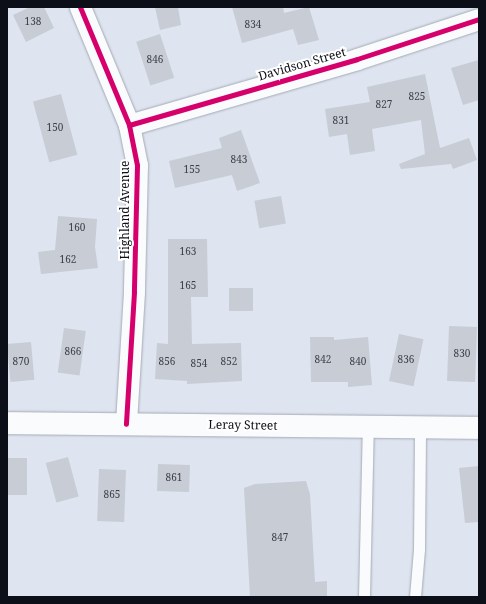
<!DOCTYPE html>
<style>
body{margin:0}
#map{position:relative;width:486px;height:604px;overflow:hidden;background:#dee4f0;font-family:"Noto Serif",serif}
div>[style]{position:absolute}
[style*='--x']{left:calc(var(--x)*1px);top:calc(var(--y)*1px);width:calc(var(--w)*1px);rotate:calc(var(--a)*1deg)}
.building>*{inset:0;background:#c7ccd5;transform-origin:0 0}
.roads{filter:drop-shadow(0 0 1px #a5aab3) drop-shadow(0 0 1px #a5aab3)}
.lane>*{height:11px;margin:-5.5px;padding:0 5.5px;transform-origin:5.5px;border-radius:5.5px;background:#fafbfd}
.street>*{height:21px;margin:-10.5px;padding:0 10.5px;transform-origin:10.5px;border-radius:10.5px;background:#fafbfd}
.primary>*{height:22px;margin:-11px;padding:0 11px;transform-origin:11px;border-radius:11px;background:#fafbfd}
.cycleway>*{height:5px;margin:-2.5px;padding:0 2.5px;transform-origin:2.5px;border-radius:2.5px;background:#d6006c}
span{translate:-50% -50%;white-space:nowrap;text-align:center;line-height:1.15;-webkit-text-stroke:4px #fff;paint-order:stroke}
.number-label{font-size:10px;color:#3c3f48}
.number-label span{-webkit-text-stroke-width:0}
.street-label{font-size:12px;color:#0c0f17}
.frame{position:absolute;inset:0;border:8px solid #0c0f17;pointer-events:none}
</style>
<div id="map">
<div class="building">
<i style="clip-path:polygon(30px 7px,44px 7px,54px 28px,26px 42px,13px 15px)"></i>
<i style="clip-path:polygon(155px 7px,178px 7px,181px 25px,160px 30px)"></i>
<i style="clip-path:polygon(232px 7px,283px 7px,284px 13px,309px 7px,319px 40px,298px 45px,293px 29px,242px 43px)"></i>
<i style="left:160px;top:34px;width:46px;height:25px;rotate:72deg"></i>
<i style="clip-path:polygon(479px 60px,479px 100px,463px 105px,451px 68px)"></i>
<i style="clip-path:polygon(425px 74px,440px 148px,469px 138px,477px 160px,453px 169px,451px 164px,401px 169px,399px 164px,425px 154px,421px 120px,372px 129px,375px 151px,350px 155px,347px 134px,329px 137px,325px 109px,370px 102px,367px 87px)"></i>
<i style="left:61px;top:94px;width:63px;height:29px;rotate:75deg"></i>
<i style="clip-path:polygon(241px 130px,260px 183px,237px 191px,232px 175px,175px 188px,169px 161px,222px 148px,219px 138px)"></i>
<i style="left:281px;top:196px;width:28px;height:27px;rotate:80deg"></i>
<i style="clip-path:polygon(58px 216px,97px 219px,95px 247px,98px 268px,41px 274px,38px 252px,55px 250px)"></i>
<i style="clip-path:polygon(168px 239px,207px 239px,208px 297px,191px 297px,192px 344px,241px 343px,242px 381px,187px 384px,187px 381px,155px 379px,157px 343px,168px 344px)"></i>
<i style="left:229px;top:288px;width:24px;height:23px"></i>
<i style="left:449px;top:326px;width:28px;height:55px;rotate:2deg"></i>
<i style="left:64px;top:328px;width:22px;height:45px;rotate:8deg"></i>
<i style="left:399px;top:334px;width:25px;height:48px;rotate:12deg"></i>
<i style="clip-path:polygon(310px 337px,334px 337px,334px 340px,368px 337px,372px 385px,348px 387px,348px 382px,311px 382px)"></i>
<i style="left:31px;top:342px;width:38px;height:24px;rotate:85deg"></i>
<i style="left:68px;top:457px;width:41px;height:23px;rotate:75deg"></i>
<i style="left:7px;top:458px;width:20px;height:37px"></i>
<i style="left:158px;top:464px;width:32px;height:27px;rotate:2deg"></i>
<i style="clip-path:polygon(479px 466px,479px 522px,465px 523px,459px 468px)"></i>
<i style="left:99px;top:469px;width:27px;height:52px;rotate:2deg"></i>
<i style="clip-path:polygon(306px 481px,310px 494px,315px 582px,327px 581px,327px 597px,250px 597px,244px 488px,255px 484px)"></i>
</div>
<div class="roads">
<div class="lane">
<i style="--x:364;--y:597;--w:170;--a:-88.7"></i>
<i style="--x:415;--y:597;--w:48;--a:-85.2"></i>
<i style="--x:419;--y:549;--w:122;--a:-89.5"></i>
</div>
<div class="street">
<i style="--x:80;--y:7;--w:128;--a:67.4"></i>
<i style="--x:129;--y:125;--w:41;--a:78.7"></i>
<i style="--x:137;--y:165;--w:127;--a:91.4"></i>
<i style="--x:134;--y:292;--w:132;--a:93.5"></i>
<i style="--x:129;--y:125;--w:237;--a:-16.1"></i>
<i style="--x:357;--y:59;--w:128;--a:-18.2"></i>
</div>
<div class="primary">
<i style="--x:7;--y:423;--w:472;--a:0.6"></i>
</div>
</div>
<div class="cycleway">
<i style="--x:80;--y:7;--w:128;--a:67.4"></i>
<i style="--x:129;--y:125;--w:41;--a:78.7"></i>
<i style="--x:137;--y:165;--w:127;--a:91.4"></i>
<i style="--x:134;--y:292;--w:132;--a:93.5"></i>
<i style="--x:129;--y:125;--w:237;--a:-16.1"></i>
<i style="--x:357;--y:59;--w:128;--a:-18.2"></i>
</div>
<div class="number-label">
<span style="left:33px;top:22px">138</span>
<span style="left:253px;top:25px">834</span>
<span style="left:155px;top:60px">846</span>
<span style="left:417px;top:97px">825</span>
<span style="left:384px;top:105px">827</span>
<span style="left:341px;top:121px">831</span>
<span style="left:55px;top:128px">150</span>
<span style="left:239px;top:160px">843</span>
<span style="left:192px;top:170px">155</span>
<span style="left:77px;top:228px">160</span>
<span style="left:188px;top:252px">163</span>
<span style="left:68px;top:260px">162</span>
<span style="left:188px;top:286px">165</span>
<span style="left:73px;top:352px">866</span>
<span style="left:462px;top:354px">830</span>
<span style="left:323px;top:360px">842</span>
<span style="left:406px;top:360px">836</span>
<span style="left:21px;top:362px">870</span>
<span style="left:167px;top:362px">856</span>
<span style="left:229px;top:362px">852</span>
<span style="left:358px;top:362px">840</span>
<span style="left:199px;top:364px">854</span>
<span style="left:174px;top:478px">861</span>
<span style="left:112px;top:495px">865</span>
<span style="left:280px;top:538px">847</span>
</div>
<div class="street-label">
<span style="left:302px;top:64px;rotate:-16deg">Davidson Street</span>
<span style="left:125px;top:210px;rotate:-90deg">Highland Avenue</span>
<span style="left:243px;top:425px;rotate:1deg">Leray Street</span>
</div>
<div class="frame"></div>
</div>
